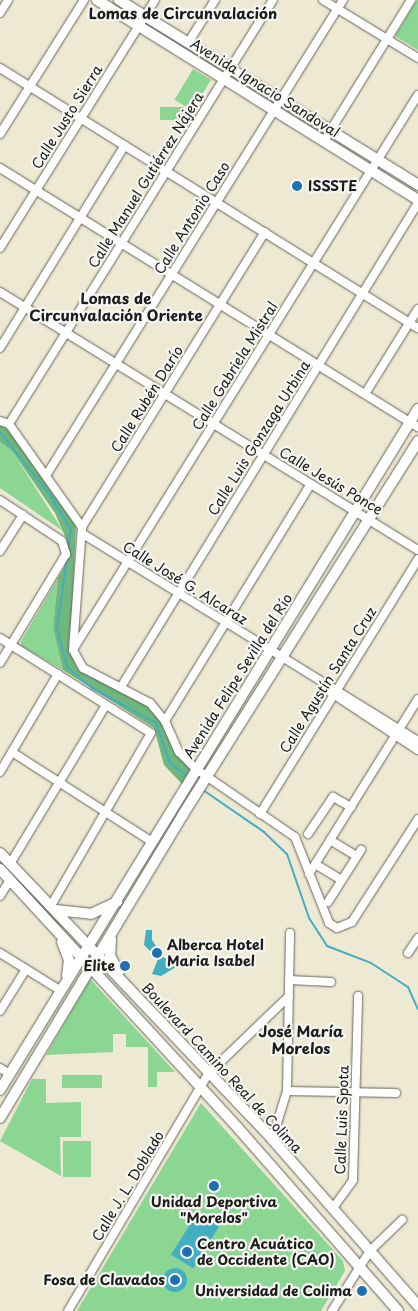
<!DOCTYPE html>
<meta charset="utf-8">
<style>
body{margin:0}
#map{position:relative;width:418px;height:1311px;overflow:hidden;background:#eee9d2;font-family:"Playpen Sans",sans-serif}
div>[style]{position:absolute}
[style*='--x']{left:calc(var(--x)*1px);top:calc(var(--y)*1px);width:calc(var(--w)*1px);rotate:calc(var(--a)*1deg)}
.green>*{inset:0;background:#8bd693;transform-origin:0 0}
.forest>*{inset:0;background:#70b77d}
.water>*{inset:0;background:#42aec0;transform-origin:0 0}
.round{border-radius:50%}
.stream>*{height:2px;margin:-1px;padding:0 1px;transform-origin:1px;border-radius:1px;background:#42aec0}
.roads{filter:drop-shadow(0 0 1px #66645c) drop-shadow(0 0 1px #66645c)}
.minor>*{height:8px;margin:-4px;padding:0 4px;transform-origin:4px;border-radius:4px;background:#fff}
.major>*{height:10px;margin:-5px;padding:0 5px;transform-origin:5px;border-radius:5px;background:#fff}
.dots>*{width:14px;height:14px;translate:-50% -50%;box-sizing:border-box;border:2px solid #f6f6f2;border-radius:50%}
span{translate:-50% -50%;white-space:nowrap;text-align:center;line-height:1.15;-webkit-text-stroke:4.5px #f6f6f2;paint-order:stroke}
.street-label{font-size:14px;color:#1c1c1c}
.poi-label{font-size:14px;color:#1c1c1c;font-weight:700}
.left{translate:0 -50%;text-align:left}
.right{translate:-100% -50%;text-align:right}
.neighbourhood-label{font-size:15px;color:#1c1c1c;font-weight:700}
</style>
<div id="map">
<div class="green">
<i style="clip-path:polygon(417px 0,418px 0,418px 50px,395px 36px)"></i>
<i style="left:193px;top:69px;width:21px;height:36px;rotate:31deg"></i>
<i style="left:184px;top:107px;width:13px;height:24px;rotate:90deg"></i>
<i style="clip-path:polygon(0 442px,12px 451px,63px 531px,0 488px)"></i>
<i style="clip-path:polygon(58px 578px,53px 628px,63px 670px,21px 646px,21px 641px)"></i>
<i style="clip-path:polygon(0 861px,60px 924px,59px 926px,0 866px)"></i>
<i style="clip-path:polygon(90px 979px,175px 1072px,157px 1072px,157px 1087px,148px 1087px,148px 1047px,126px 1047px,126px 1034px,113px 1034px,113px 1052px,46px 1055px)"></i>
<i style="left:102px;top:1075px;width:13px;height:40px;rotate:90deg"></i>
<i style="clip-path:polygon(32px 1079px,46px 1079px,46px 1103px,81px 1102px,81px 1137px,60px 1137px,61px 1176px,0 1141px)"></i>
<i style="clip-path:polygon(201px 1103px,343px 1261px,345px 1271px,321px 1311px,77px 1311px)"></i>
<i style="clip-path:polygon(63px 1141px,91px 1141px,91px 1159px,82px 1159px,91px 1159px,91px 1177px,63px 1177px)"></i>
</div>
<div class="forest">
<i style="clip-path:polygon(0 425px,12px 432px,76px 525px,70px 651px,77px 668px,149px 706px,162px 723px,177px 755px,191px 768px,182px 784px,164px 765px,154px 728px,63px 670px,53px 628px,58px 578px,68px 560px,67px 541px,55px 513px,12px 451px,0 442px)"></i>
</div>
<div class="water">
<i style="clip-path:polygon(146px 930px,152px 930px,152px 940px,164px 958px,180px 958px,176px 967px,161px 976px,152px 974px,158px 959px,144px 945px)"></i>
<i style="left:197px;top:1213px;width:26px;height:49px;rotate:32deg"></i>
<i class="round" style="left:163px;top:1268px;width:24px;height:24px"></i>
</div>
<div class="stream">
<i style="--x:0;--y:432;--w:80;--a:51.6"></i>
<i style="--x:50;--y:495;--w:41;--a:59"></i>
<i style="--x:71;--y:530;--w:99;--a:98.1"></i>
<i style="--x:57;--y:628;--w:40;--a:75.6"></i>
<i style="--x:67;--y:667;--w:33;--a:40"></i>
<i style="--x:92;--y:688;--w:73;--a:28.7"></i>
<i style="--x:156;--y:723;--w:42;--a:70.7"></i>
<i style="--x:170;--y:763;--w:23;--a:38"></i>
<i style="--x:203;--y:790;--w:74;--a:34.5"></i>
<i style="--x:264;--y:832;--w:32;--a:44"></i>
<i style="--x:287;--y:854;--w:68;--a:71"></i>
<i style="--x:309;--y:918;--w:33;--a:57"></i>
<i style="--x:327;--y:946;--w:47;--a:21.1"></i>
<i style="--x:371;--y:963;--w:44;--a:33"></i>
<i style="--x:408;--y:987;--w:24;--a:66"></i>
</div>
<div class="roads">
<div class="minor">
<i style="--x:323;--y:0;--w:111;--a:31.4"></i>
<i style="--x:0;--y:13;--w:15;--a:-58"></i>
<i style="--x:188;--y:43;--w:51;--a:-57.9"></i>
<i style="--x:0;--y:68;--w:492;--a:31.9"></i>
<i style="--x:0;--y:134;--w:158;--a:-57.9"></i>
<i style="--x:324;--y:141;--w:166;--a:-58.3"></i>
<i style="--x:0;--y:168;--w:492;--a:31.8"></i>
<i style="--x:0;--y:248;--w:292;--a:-58"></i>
<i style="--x:0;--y:292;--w:491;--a:31.7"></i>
<i style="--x:0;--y:348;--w:238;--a:-58.4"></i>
<i style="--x:365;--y:394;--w:100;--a:-58.1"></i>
<i style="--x:0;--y:421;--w:9;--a:18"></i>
<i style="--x:9;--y:424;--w:126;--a:54.7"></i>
<i style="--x:82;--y:527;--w:123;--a:94.2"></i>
<i style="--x:73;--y:650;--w:21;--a:61"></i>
<i style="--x:83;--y:668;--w:76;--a:27.6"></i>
<i style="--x:150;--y:703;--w:23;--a:50"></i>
<i style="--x:165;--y:721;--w:34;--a:66"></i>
<i style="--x:179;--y:752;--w:24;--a:45"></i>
<i style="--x:196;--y:769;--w:120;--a:34.5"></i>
<i style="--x:295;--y:837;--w:92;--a:68.4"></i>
<i style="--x:329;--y:923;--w:9;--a:32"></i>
<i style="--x:337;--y:928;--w:16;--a:-22"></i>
<i style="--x:352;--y:922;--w:122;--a:-57.3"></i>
<i style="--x:9;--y:424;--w:499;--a:-58.1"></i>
<i style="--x:47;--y:474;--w:559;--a:-58.02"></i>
<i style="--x:0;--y:500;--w:74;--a:33.5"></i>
<i style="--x:62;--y:541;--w:14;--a:73"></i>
<i style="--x:66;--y:554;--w:127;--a:121.2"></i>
<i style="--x:82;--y:527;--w:347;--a:-58.2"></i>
<i style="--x:83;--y:534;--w:394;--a:31.7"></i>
<i style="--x:0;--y:551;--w:43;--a:-57.4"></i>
<i style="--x:0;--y:638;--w:178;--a:32.2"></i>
<i style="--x:151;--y:733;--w:201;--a:120.1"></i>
<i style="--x:74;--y:648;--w:651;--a:-58.12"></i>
<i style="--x:121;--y:687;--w:568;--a:-58.47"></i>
<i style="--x:330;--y:692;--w:105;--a:33.4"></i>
<i style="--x:165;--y:721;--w:278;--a:-58.4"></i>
<i style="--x:12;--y:752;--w:166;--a:32.7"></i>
<i style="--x:0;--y:772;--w:114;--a:-59.4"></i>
<i style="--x:260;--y:814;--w:300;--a:-58.2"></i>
<i style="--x:308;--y:834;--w:45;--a:-56"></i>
<i style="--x:333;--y:797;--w:21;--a:29"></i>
<i style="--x:330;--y:840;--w:31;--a:31"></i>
<i style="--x:10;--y:864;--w:186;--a:-58.9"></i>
<i style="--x:315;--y:864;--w:31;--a:31"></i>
<i style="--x:309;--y:874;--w:206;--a:-58.1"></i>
<i style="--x:0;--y:896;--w:19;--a:-58"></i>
<i style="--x:328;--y:902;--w:62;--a:-57.6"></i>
<i style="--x:0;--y:953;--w:70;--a:31.7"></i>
<i style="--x:408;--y:953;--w:18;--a:-56"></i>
<i style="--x:289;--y:980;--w:42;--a:2.7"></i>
<i style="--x:0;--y:1011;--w:49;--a:-58.2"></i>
<i style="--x:0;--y:1068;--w:12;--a:31"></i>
<i style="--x:287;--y:1091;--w:109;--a:1.1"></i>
<i style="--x:272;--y:1139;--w:50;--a:-72.6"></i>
<i style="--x:287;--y:1091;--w:158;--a:-88.9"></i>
<i style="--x:333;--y:1208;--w:34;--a:-54"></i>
<i style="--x:353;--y:1180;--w:184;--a:-88.4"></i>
<i style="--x:68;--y:1311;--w:277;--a:-59.4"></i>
<i style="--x:209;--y:1073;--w:111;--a:-43.9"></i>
<i style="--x:332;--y:1311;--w:71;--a:-57.7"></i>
<i style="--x:370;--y:1251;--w:45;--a:-44.1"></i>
</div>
<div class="major">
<i style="--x:97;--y:0;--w:378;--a:31.9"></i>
<i style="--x:119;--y:0;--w:352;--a:31.7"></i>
<i style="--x:0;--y:853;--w:395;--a:46.4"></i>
<i style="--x:272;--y:1139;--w:222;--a:48.8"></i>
<i style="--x:0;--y:869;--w:352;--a:47.4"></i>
<i style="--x:238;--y:1128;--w:243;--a:48.8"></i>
<i style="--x:55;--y:910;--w:36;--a:6"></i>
<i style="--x:91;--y:914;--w:29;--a:-25"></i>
<i style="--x:111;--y:939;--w:17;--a:93"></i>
<i style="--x:110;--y:956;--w:18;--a:61"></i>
<i style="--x:62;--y:942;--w:19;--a:69"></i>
<i style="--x:69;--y:960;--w:16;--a:97"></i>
<i style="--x:0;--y:1090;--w:799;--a:-58.46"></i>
<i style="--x:0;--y:1118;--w:353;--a:-58.9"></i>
<i style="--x:182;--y:816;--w:443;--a:-57.8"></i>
</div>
</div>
<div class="dots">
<i style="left:297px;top:186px;background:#1f6fb2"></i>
<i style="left:157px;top:953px;background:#1f6fb2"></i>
<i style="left:125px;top:966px;background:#1f6fb2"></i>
<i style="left:214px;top:1186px;background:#1f6fb2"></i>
<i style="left:187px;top:1252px;background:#1f6fb2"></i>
<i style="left:175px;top:1280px;background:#1f6fb2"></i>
<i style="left:362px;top:1291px;background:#1f6fb2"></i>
</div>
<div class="street-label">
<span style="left:265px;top:88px;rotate:32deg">Avenida Ignacio Sandoval</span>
<span style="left:67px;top:117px;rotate:-58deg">Calle Justo Sierra</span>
<span style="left:146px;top:180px;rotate:-58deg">Calle Manuel Gutiérrez Nájera</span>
<span style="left:192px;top:218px;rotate:-58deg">Calle Antonio Caso</span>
<span style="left:235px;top:366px;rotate:-58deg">Calle Gabriela Mistral</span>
<span style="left:147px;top:399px;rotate:-58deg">Calle Rubén Darío</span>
<span style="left:259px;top:438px;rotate:-58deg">Calle Luis Gonzaga Urbina</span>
<span style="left:331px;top:481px;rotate:31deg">Calle Jesús Ponce</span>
<span style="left:185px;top:583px;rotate:32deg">Calle José G. Alcaraz</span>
<span style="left:238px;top:676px;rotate:-58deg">Avenida Felipe Sevilla del Río</span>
<span style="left:328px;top:680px;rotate:-58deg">Calle Agustín Santa Cruz</span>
<span style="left:222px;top:1068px;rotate:47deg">Boulevard Camino Real de Colima</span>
<span style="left:342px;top:1120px;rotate:-88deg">Calle Luis Spota</span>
<span style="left:128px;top:1186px;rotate:-59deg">Calle J. L. Doblado</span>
</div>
<div class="poi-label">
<span class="left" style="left:308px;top:186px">ISSSTE</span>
<span class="left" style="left:167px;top:953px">Alberca Hotel<br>Maria Isabel</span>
<span class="right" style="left:115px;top:966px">Elite</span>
<span style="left:214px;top:1210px">Unidad Deportiva<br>"Morelos"</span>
<span class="left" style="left:197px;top:1252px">Centro Acuático<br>de Occidente (CAO)</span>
<span class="right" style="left:165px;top:1280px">Fosa de Clavados</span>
<span class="right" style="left:352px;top:1291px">Universidad de Colima</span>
</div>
<div class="neighbourhood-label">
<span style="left:183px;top:13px">Lomas de Circunvalación</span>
<span style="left:116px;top:306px">Lomas de<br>Circunvalación Oriente</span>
<span style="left:301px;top:1039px">José María<br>Morelos</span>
</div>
</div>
